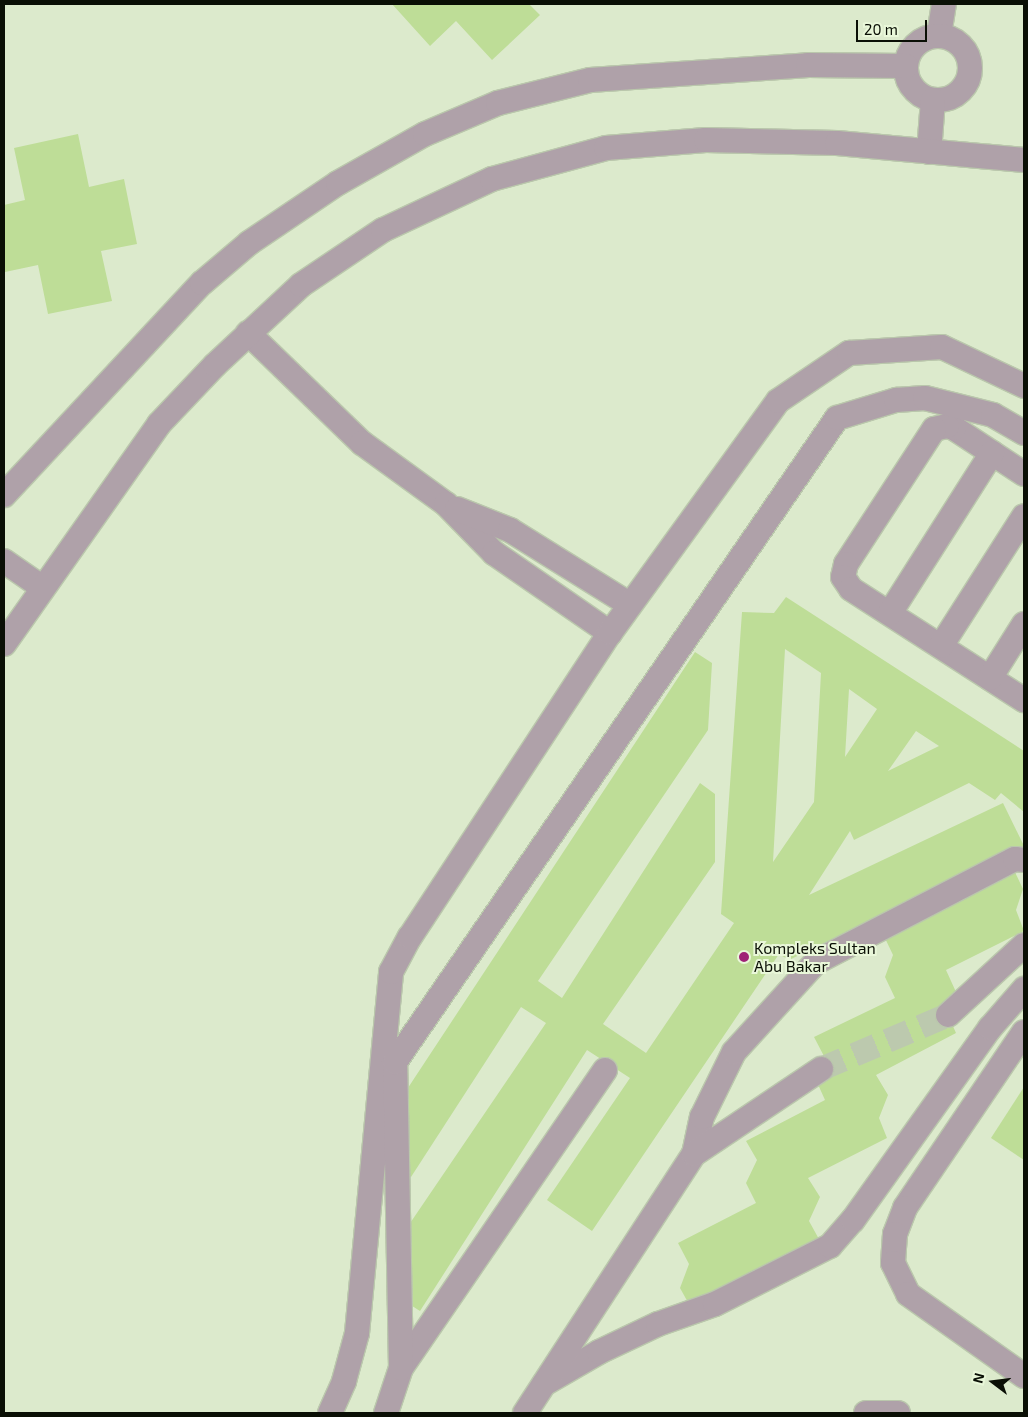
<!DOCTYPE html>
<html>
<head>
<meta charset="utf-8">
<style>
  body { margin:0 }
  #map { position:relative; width:1028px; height:1417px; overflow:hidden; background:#dceacc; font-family:"Exo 2",sans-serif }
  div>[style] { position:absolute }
  .building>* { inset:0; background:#bedd97 }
  .minor-tunnel>* { height:24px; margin-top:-12px; transform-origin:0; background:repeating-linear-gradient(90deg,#bcc9ae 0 24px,transparent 0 36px) }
  .roads { filter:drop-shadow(1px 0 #bac7ac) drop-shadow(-1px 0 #bac7ac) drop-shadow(0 1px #bac7ac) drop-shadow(0 -1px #bac7ac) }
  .minor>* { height:24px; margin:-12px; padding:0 12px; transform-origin:12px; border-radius:12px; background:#afa1a9 }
  .minor>.ring { margin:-12px; padding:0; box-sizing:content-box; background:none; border:24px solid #afa1a9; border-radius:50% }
  .dots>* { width:14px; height:14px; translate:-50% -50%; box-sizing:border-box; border:2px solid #e9f7d9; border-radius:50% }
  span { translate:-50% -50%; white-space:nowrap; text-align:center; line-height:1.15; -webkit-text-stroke:4px #e9f7d9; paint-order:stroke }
  .poi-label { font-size:16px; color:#0a0f05 }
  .left { translate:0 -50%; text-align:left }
  .frame { position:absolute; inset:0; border:5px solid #0a0f05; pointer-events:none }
  .north { position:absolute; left:968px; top:1357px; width:50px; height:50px; -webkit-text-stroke:4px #e9f7d9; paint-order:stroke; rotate:285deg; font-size:14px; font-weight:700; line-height:20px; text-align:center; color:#0a0f05 }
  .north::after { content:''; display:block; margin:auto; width:18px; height:22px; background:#0a0f05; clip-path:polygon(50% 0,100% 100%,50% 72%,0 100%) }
  .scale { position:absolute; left:856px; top:20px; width:71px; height:22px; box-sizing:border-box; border:2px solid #0a0f05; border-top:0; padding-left:6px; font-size:15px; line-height:18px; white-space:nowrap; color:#0a0f05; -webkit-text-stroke:4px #e9f7d9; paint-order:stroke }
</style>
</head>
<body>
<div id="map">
  <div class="building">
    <i style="clip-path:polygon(392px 4px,529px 4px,540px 15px,492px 60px,456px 21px,430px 46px)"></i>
    <i style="clip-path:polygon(78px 134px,89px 187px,124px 179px,137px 244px,101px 251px,112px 301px,48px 314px,38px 265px,5px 272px,4px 205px,25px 200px,14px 148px)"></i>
    <i style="clip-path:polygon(evenodd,786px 597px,1024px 751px,1024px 812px,1001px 793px,995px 800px,969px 783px,854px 840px,850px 831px,809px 895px,1003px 803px,1024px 846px,789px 960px,779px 954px,592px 1231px,547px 1200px,630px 1078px,587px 1050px,420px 1311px,409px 1304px,411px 1239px,402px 1235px,546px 1023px,521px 1007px,411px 1177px,401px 1171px,398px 1103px,695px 652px,712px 663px,708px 730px,538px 981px,562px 998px,700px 783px,715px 794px,715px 862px,603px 1024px,646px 1053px,734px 923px,721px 914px,742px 612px,774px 613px,786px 597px,785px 649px,821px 673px,814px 802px,773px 862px,785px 649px,786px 597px,849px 689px,877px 709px,845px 757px,849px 689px,786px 597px,916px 731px,939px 746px,888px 771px,916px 731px)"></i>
    <i style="clip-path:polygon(1013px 868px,1023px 889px,1016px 910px,1024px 931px,946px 970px,956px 992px,948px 1015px,956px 1033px,876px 1075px,888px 1095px,879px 1118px,887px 1138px,808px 1178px,820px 1197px,809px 1221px,820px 1241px,690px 1306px,680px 1288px,689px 1264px,678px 1243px,756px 1203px,746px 1183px,757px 1160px,746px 1141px,825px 1100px,816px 1080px,826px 1060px,814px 1037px,895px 998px,885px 977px,893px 955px,883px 934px)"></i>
    <i style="clip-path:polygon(1024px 1087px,1024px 1160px,991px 1138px)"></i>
  </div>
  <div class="minor-tunnel">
    <i style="left:821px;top:1069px;width:138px;rotate:-23deg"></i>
  </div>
  <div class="roads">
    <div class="minor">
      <i style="left:939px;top:35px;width:31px;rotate:-81deg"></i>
      <i class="ring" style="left:906px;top:36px;width:40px;height:40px"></i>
      <i style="left:929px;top:152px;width:52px;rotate:-85.6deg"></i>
      <i style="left:248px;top:333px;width:158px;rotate:44deg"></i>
      <i style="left:362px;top:443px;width:104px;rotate:36deg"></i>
      <i style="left:446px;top:504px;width:69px;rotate:45.6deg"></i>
      <i style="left:494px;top:553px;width:141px;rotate:34.6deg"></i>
      <i style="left:1024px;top:474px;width:84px;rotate:-146.7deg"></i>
      <i style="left:954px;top:428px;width:7px;rotate:-164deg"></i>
      <i style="left:947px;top:426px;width:13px;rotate:167deg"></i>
      <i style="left:934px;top:429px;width:161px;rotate:123.1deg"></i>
      <i style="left:846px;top:564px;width:13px;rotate:103deg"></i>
      <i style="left:843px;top:577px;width:14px;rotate:56deg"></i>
      <i style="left:851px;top:589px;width:206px;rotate:32.7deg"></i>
      <i style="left:4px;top:495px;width:290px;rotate:-47deg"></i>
      <i style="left:202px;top:283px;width:62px;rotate:-40.4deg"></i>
      <i style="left:249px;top:243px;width:107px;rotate:-34deg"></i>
      <i style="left:338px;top:183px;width:100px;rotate:-29.4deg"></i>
      <i style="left:425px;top:134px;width:79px;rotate:-23deg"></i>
      <i style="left:498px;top:103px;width:95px;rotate:-14deg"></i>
      <i style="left:590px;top:80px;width:219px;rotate:-3.9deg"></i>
      <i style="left:808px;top:65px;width:98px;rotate:0.6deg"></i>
      <i style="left:457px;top:509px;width:57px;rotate:21.6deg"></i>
      <i style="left:510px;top:530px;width:140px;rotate:31.9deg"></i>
      <i style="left:4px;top:561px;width:47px;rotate:34.7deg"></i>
      <i style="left:890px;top:613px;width:190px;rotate:-57.5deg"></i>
      <i style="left:4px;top:644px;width:269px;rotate:-54.8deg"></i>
      <i style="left:159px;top:424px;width:81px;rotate:-46.5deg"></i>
      <i style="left:215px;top:365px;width:117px;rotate:-42.9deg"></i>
      <i style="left:301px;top:285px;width:99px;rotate:-33.9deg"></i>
      <i style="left:383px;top:230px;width:120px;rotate:-25.1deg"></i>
      <i style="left:492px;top:179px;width:118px;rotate:-15.2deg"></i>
      <i style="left:606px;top:148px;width:100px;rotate:-4.6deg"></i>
      <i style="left:706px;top:140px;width:131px;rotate:1.3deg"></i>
      <i style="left:837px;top:143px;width:188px;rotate:5.2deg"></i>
      <i style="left:941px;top:646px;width:154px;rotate:-57.4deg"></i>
      <i style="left:990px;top:678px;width:64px;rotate:-57.8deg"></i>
      <i style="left:948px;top:1015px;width:103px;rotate:-42.6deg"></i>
      <i style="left:1024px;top:1032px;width:212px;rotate:124.1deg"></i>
      <i style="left:905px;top:1208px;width:28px;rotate:111deg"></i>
      <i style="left:895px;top:1234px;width:29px;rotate:94deg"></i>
      <i style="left:893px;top:1263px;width:34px;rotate:64deg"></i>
      <i style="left:908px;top:1294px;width:142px;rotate:35.3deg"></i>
      <i style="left:694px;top:1154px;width:38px;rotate:-78deg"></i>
      <i style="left:702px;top:1117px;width:72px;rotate:-63.8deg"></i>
      <i style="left:734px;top:1052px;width:122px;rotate:-47.7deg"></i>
      <i style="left:816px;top:962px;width:224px;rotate:-27.4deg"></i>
      <i style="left:1015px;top:859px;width:9px;rotate:6deg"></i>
      <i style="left:401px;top:1368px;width:361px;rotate:-55.6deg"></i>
      <i style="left:544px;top:1384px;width:64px;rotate:-30.2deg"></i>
      <i style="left:599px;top:1352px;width:65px;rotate:-25.4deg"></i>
      <i style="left:658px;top:1324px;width:60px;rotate:-19.3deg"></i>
      <i style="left:715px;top:1304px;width:129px;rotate:-26.8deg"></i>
      <i style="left:830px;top:1246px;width:35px;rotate:-49deg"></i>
      <i style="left:853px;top:1220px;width:236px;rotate:-54.5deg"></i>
      <i style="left:990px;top:1028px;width:52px;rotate:-48.9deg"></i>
      <i style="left:330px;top:1413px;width:35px;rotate:-66deg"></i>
      <i style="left:344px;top:1381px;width:50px;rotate:-74.8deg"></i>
      <i style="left:357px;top:1333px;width:363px;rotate:-84.6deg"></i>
      <i style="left:391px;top:972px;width:40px;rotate:-62deg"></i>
      <i style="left:410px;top:937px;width:364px;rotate:-56.7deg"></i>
      <i style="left:610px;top:633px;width:286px;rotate:-54.1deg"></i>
      <i style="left:778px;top:401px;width:86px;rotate:-34.1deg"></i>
      <i style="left:849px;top:353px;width:93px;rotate:-3.7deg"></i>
      <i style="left:942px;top:347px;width:91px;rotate:25.4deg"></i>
      <i style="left:386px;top:1413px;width:47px;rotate:-71.6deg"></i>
      <i style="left:401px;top:1368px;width:306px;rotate:-91.1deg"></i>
      <i style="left:395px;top:1062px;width:781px;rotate:-55.54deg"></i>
      <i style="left:837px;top:418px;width:62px;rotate:-17deg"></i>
      <i style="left:896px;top:400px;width:29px;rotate:-4deg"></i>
      <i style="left:925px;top:398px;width:70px;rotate:14deg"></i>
      <i style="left:993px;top:415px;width:36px;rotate:30deg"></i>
      <i style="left:525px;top:1413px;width:309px;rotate:-56.9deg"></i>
      <i style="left:694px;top:1154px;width:153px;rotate:-33.8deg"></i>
      <i style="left:866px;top:1413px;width:32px"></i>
    </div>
  </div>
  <div class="dots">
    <i style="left:744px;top:957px;background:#9f2276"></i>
  </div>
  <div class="poi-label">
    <span class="left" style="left:754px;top:957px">Kompleks Sultan<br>Abu Bakar</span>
  </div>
  <div class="frame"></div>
  <div class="north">N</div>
  <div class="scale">20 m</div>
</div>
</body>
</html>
